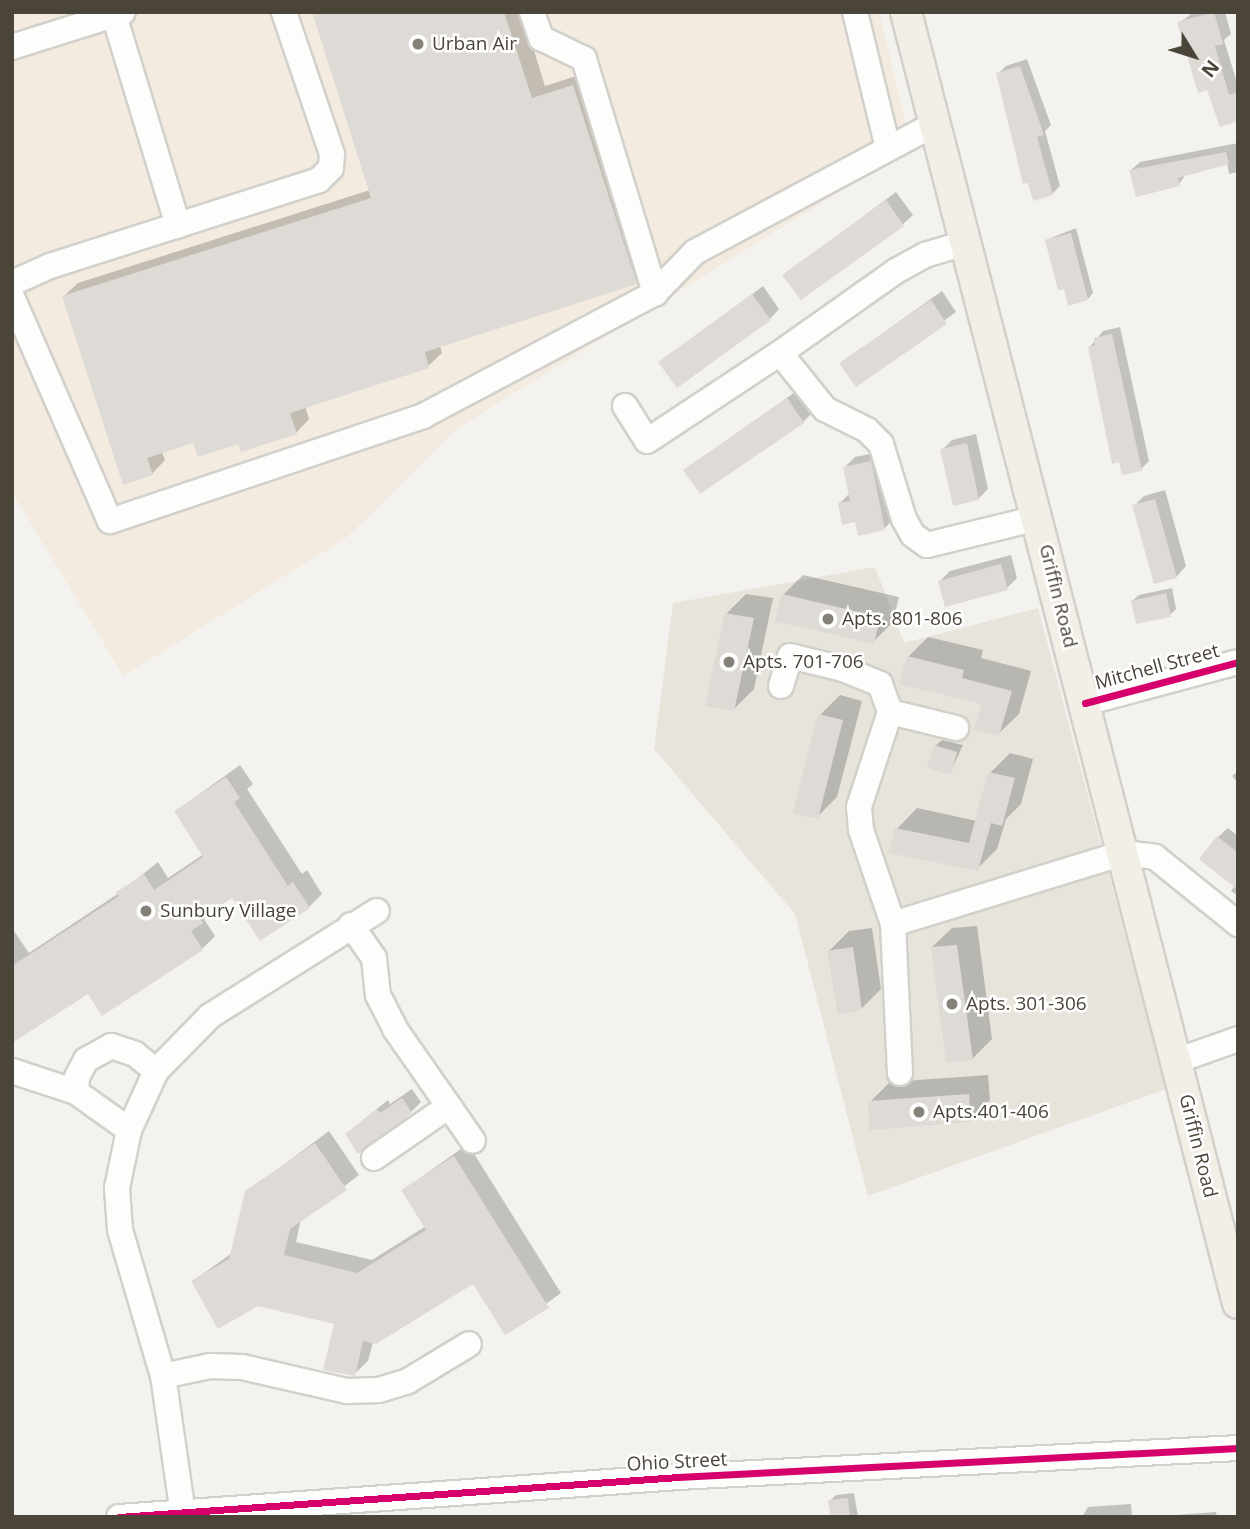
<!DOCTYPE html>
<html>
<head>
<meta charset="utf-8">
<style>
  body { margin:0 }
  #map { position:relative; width:1250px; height:1529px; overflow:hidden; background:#f4f2ee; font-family:"Open Sans",sans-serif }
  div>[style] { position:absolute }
  .residential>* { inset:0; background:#e7e4dc }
  .commercial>* { inset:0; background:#f3ebdf }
  .shadow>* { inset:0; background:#0003 }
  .building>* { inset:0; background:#dedbd6 }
  .roads { filter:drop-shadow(2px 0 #d2d0cb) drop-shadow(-2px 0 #d2d0cb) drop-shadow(0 2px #d2d0cb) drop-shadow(0 -2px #d2d0cb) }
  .minor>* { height:24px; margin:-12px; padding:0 12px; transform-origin:12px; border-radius:12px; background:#fdfdfc }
  .major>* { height:30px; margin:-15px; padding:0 15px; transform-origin:15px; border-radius:15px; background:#f2efe6 }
  .cycleway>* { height:7px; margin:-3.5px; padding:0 3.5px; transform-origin:3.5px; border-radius:3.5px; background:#d6006c }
  .dots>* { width:19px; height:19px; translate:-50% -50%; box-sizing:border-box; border:4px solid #fff; border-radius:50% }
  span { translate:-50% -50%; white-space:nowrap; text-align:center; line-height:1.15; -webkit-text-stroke:5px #fff; paint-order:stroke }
  .poi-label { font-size:19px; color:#4b4439 }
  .left { translate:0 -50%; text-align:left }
  .street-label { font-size:19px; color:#4b4439 }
  .frame { position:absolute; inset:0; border:14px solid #4b4439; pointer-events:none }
  .north { position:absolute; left:1159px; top:21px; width:70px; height:70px; -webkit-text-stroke:5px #fff; paint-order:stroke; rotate:128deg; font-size:19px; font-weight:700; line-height:28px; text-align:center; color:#4b4439 }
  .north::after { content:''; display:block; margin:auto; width:24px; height:32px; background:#4b4439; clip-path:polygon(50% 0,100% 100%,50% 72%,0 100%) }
</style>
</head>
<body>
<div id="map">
  <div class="residential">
    <i style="clip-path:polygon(875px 567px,904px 643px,1038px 608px,1166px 1089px,868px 1196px,795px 914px,654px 749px,673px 603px)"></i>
  </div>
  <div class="commercial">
    <i style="clip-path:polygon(12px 12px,879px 12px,912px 147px,458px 428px,346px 538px,123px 676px,12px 492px)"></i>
  </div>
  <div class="shadow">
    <i style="clip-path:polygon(315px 12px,522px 12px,545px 86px,586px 73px,649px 269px,636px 282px,440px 346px,442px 353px,428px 366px,305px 406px,309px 419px,296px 433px,239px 441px,194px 441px,162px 452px,165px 460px,152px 474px,64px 296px,78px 283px,370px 190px)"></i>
    <i style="clip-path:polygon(1225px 12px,1231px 34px,1224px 40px,1238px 86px,1238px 119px,1179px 23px,1194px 12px)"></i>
    <i style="clip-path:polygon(1027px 59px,1051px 125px,1045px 131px,1060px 186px,1052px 194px,1029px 181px,998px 74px,1006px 66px)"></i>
    <i style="clip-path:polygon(1238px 143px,1238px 172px,1229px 174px,1227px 163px,1187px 173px,1179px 184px,1131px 170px,1140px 162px)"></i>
    <i style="clip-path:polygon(896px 192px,913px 215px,903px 224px,785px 275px)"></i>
    <i style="clip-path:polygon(1076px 228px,1093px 293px,1088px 299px,1046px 240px)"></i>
    <i style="clip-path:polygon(763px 286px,779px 309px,770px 319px,661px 363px)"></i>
    <i style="clip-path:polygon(942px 291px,956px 312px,856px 384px,841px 363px)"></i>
    <i style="clip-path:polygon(1120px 327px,1149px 461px,1141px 469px,1090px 347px,1103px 331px)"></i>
    <i style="clip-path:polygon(798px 390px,813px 412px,803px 422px,685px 470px)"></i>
    <i style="clip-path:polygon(976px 434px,988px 489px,978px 499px,942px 450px,952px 440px)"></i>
    <i style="clip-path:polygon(880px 452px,894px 518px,885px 528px,839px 504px,850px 493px,845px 467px,855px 457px)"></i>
    <i style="clip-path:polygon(1165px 490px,1186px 566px,1177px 576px,1155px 582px,1134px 506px,1144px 496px)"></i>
    <i style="clip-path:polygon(1011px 555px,1017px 578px,1007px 588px,940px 581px,950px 571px)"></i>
    <i style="clip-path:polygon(803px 575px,899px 597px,893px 622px,873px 642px,783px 595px)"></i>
    <i style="clip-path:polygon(1172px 588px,1176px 609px,1170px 615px,1132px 601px,1139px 595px)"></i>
    <i style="clip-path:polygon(746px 594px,773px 598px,754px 689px,734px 709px,726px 614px)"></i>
    <i style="clip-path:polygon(928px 637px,983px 650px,981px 658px,1031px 671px,1019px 714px,998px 734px,984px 703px,908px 657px)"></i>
    <i style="clip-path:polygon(840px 695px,862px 701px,837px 797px,817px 817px,820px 715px)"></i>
    <i style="clip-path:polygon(942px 740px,963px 745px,950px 773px,935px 746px)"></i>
    <i style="clip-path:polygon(1010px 753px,1033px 759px,1021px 804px,1006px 819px,997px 849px,977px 869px,897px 829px,917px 808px,977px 821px,990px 773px)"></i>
    <i style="clip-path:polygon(240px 765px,253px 784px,247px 789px,302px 874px,307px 870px,322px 894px,309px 907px,232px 895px,204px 919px,215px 936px,202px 949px,88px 992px,12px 1041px,12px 928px,29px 953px,119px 893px,158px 862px,168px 878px,204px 854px,176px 811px)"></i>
    <i style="clip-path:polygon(1238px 771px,1238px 783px,1232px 776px)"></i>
    <i style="clip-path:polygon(1228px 828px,1238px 836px,1238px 896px,1231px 891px,1235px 885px,1218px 837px)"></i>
    <i style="clip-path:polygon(977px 926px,992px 1039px,972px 1059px,932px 947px,952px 928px)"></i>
    <i style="clip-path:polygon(872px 928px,881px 989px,861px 1009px,829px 951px,849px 931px)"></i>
    <i style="clip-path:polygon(988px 1075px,990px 1100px,970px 1120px,870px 1102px,890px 1082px)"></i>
    <i style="clip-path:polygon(412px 1089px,421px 1102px,411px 1112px,357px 1125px,388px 1100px,390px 1104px)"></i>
    <i style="clip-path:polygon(329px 1131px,359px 1175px,301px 1219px,296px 1242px,372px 1260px,426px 1226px,403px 1190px,468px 1144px,561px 1293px,506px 1333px,474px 1281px,373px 1342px,368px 1361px,354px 1374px,336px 1323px,193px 1281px,232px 1253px,247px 1192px)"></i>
    <i style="clip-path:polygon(854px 1493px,858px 1517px,831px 1517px,830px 1501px,836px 1495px)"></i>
    <i style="clip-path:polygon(1131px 1504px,1132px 1517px,1082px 1517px,1088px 1507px)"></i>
    <i style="clip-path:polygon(1216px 1512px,1217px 1517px,1161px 1517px,1162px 1516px)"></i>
  </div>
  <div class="building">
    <i style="clip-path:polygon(312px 12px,504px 12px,532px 98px,573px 85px,637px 284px,425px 352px,429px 368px,290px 413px,297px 434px,241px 452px,238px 444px,198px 457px,193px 443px,147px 458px,153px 475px,123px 485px,62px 296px,371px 198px)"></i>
    <i style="clip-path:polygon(1214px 12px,1223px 44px,1215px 46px,1229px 95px,1238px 92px,1238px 121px,1220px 127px,1207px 90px,1198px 93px,1177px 22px)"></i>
    <i style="clip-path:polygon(1020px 66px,1044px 135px,1037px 137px,1053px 195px,1033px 201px,1028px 183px,1023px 184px,996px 73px)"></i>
    <i style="clip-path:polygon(1226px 152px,1229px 164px,1178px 178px,1180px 186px,1136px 197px,1129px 170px)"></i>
    <i style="clip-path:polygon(886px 200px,904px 226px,801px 300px,782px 275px)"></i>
    <i style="clip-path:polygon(1071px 233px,1088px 300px,1068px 306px,1064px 289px,1058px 290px,1045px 240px)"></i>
    <i style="clip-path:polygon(752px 294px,771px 320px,677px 388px,658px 362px)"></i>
    <i style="clip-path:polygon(931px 300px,947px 324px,856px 387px,839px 363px)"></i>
    <i style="clip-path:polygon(1112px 334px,1142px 471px,1122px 475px,1119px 462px,1112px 464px,1088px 347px,1095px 345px,1094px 338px)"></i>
    <i style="clip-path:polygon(787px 398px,804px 423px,700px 494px,683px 470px)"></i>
    <i style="clip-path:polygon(967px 443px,979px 500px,953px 506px,940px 449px)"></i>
    <i style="clip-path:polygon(871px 461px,885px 530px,858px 536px,855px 522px,842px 525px,838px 503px,850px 501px,843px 467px)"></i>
    <i style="clip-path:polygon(1155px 499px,1177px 578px,1154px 584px,1132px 505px)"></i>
    <i style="clip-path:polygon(1001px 564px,1008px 590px,945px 607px,938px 581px)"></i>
    <i style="clip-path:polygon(1166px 593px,1171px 617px,1136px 624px,1131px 601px)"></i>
    <i style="clip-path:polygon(782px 594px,880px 617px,874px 644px,775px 621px)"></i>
    <i style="clip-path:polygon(725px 613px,754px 618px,734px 711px,705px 706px)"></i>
    <i style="clip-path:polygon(907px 656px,964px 670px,962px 678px,1012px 691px,999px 736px,974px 730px,981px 704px,899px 684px)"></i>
    <i style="clip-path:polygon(818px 714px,843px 720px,818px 819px,793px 813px)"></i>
    <i style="clip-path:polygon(934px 745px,957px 752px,951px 775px,927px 768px)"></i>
    <i style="clip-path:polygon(988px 772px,1015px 778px,1002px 826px,991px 823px,978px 871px,888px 853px,895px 828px,969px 843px)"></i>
    <i style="clip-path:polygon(226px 777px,240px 798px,234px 802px,288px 886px,293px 882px,310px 908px,260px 941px,232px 898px,200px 919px,203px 923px,191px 931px,203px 950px,102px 1016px,88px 994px,12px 1043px,12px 966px,119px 896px,116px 892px,144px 874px,154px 890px,203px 857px,174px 811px)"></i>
    <i style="clip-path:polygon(1217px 836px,1238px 853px,1238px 890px,1199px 859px)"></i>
    <i style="clip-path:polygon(957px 945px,973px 1060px,946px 1063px,931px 947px)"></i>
    <i style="clip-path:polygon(853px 947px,862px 1010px,838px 1015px,827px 951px)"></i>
    <i style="clip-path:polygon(969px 1094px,971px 1122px,869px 1130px,868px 1101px)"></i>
    <i style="clip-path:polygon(402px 1098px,412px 1113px,358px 1154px,345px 1134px,377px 1109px,380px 1113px)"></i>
    <i style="clip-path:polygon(315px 1143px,347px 1190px,290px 1229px,284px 1255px,357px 1273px,426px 1230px,401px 1190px,454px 1156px,549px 1308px,505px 1335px,473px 1284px,376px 1344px,363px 1341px,355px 1376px,323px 1370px,334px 1324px,258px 1306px,218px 1329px,191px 1281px,229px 1259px,245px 1191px)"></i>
    <i style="clip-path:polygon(848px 1498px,850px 1517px,831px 1517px,828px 1500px)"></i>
  </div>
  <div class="roads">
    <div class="minor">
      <i style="left:532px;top:12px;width:28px;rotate:71deg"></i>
      <i style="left:541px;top:38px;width:48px;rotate:26deg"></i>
      <i style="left:584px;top:59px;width:245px;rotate:73.1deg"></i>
      <i style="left:855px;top:12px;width:140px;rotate:76.4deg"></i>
      <i style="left:114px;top:15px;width:220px;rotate:73.1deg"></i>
      <i style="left:12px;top:47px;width:116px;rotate:-17.5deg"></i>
      <i style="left:965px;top:243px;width:42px;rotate:163.3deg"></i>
      <i style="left:925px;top:255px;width:33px;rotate:151deg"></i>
      <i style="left:896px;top:271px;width:142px;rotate:144.7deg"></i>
      <i style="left:780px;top:353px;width:72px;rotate:51.2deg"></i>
      <i style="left:825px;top:409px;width:47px;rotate:26.6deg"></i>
      <i style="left:867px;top:430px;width:20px;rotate:45deg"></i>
      <i style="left:881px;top:444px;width:78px;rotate:73deg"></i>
      <i style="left:904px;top:519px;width:18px;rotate:61deg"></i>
      <i style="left:913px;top:535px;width:17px;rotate:36deg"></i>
      <i style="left:927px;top:545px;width:114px;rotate:-13.7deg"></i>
      <i style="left:12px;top:283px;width:42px;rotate:-24.1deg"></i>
      <i style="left:50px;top:266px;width:282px;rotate:-17.7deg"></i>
      <i style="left:319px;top:180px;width:17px;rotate:-45deg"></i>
      <i style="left:331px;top:168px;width:14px;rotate:-86deg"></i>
      <i style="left:332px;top:154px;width:150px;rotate:-108.7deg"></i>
      <i style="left:12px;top:297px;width:244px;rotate:66.4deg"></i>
      <i style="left:110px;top:521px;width:330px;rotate:-18.5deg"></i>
      <i style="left:423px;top:416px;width:263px;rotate:-27.9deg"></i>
      <i style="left:655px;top:293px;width:57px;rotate:-45.7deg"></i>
      <i style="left:695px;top:252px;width:272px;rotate:-28.1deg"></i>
      <i style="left:625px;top:406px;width:41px;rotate:57.8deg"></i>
      <i style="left:647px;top:441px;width:159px;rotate:-33.5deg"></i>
      <i style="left:781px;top:686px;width:31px;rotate:-73deg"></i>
      <i style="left:790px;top:656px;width:55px;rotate:13.8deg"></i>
      <i style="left:843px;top:669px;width:40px;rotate:22deg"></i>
      <i style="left:880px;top:684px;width:30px;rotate:70deg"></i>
      <i style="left:890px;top:712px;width:100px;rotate:108.1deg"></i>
      <i style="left:859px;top:807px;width:23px;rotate:85deg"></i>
      <i style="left:861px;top:830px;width:99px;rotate:71.2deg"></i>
      <i style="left:893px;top:924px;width:149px;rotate:87.3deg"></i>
      <i style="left:1085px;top:703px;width:158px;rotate:-15deg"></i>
      <i style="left:890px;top:712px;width:68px;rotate:13.6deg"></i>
      <i style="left:893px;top:924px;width:242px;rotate:-17.1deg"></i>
      <i style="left:1124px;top:853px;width:31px;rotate:7deg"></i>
      <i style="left:1155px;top:857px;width:107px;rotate:38.9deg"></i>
      <i style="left:351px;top:925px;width:40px;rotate:55.1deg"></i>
      <i style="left:374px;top:958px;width:37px;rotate:84deg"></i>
      <i style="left:378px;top:995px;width:38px;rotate:63deg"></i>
      <i style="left:395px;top:1029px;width:136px;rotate:55.1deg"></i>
      <i style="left:1176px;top:1061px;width:66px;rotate:-19.5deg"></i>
      <i style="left:12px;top:1071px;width:67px;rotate:18.2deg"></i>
      <i style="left:76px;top:1092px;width:65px;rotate:35.6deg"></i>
      <i style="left:76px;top:1092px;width:15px;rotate:-86deg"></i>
      <i style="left:77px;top:1077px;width:19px;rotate:-62deg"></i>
      <i style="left:86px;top:1060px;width:29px;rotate:-29deg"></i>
      <i style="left:111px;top:1046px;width:25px;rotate:18deg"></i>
      <i style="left:135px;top:1054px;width:27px;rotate:39deg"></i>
      <i style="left:374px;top:1158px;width:91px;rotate:-34.7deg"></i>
      <i style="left:163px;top:1376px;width:48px;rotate:-12deg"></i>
      <i style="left:210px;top:1366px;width:32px;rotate:2deg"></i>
      <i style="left:242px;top:1367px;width:108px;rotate:12.9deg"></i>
      <i style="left:347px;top:1391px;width:32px;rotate:-2deg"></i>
      <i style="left:379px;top:1390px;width:30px;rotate:-17deg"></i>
      <i style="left:408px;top:1381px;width:71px;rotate:-31.2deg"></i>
      <i style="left:183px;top:1514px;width:139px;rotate:-98.2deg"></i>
      <i style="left:163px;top:1376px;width:152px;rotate:-106.4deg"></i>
      <i style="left:120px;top:1230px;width:42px;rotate:-94.1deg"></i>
      <i style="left:117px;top:1188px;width:59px;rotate:-78.3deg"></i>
      <i style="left:129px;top:1130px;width:65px;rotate:-65.4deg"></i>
      <i style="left:156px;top:1071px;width:77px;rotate:-45.5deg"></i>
      <i style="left:210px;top:1016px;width:197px;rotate:-32.2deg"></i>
      <i style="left:119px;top:1517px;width:560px;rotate:-4.09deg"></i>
      <i style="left:678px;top:1477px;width:561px;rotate:-2.96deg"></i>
    </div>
    <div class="major">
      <i style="left:906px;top:12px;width:1333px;rotate:75.58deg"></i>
    </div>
  </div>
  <div class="cycleway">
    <i style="left:1085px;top:703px;width:158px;rotate:-15deg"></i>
    <i style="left:119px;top:1517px;width:560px;rotate:-4.09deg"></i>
    <i style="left:678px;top:1477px;width:561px;rotate:-2.96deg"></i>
  </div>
  <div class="dots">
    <i style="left:418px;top:44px;background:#868178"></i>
    <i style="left:828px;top:619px;background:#868178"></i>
    <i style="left:729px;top:662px;background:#868178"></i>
    <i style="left:146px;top:911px;background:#868178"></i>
    <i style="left:952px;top:1004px;background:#868178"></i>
    <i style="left:919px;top:1112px;background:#868178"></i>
  </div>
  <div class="poi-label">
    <span class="left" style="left:432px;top:44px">Urban Air</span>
    <span class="left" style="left:842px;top:619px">Apts. 801-806</span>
    <span class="left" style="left:743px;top:662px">Apts. 701-706</span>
    <span class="left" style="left:160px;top:911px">Sunbury Village</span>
    <span class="left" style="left:966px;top:1004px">Apts. 301-306</span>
    <span class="left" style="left:933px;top:1112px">Apts.401-406</span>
  </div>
  <div class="street-label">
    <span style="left:1058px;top:596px;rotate:76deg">Griffin Road</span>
    <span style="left:1157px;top:667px;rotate:-15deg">Mitchell Street</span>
    <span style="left:1198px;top:1146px;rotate:76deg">Griffin Road</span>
    <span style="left:677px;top:1462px;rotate:-3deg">Ohio Street</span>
  </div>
  <div class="frame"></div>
  <div class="north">N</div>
</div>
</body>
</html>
